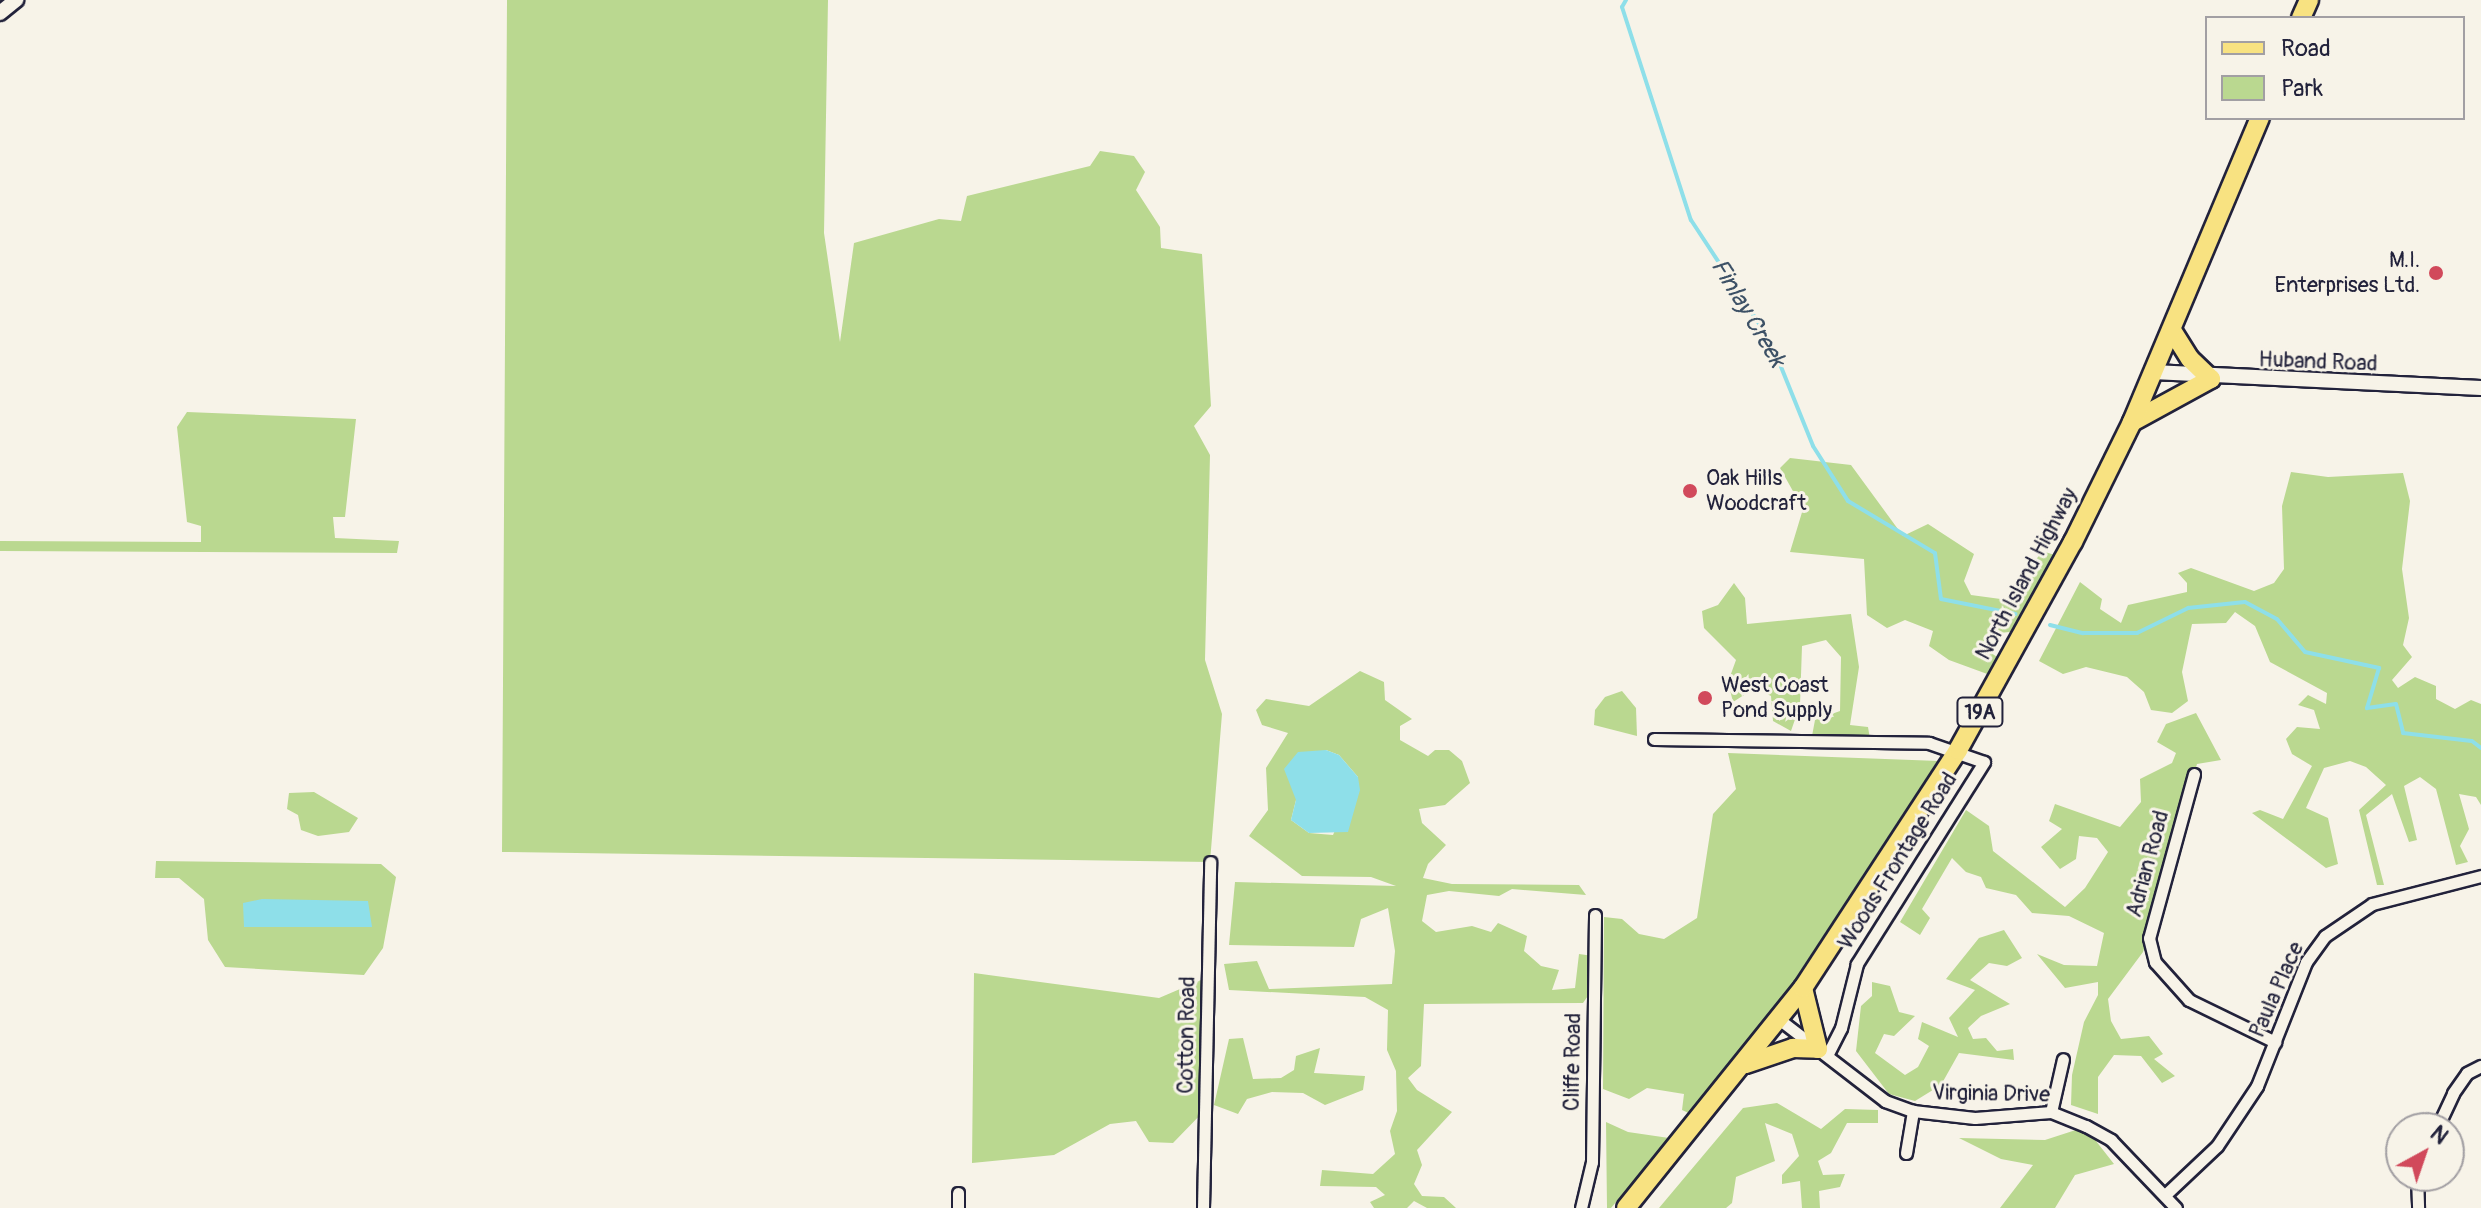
<!DOCTYPE html>
<html>
<head>
<meta charset="utf-8">
<style>
  body { margin:0 }
  #map { position:relative; width:2481px; height:1208px; overflow:hidden; background:#f7f3e8; font-family:Pangolin,sans-serif }
  div>[style] { position:absolute }
  .green>* { inset:0; background:#bad890 }
  .water>* { inset:0; background:#8edfe9 }
  .stream>* { height:4px; margin:-2px; padding:0 2px; transform-origin:2px; border-radius:2px; background:#8edfe9 }
  .roads { filter:drop-shadow(2px 0 #22223b) drop-shadow(-2px 0 #22223b) drop-shadow(0 2px #22223b) drop-shadow(0 -2px #22223b) }
  .minor>* { height:11px; margin:-5.5px; padding:0 5.5px; transform-origin:5.5px; border-radius:5.5px; background:#f7f3e8 }
  .tertiary>* { height:14px; margin:-7px; padding:0 7px; transform-origin:7px; border-radius:7px; background:#f7f3e8 }
  .primary>* { height:18px; margin:-9px; padding:0 9px; transform-origin:9px; border-radius:9px; background:#f8e281 }
  .dots>* { width:22px; height:22px; translate:-50% -50%; box-sizing:border-box; border:4px solid #f7f3e8; border-radius:50% }
  span { translate:-50% -50%; white-space:nowrap; text-align:center; line-height:1.15; -webkit-text-stroke:6px #f7f3e8; paint-order:stroke }
  .shield-label span { padding:2px 6px; background:#f7f3e8; border:2px solid; border-radius:6px; -webkit-text-stroke-width:0 }
  .shield-label { font-size:20px; color:#22223b; font-weight:700 }
  .poi-label { font-size:22px; color:#22223b }
  .right { translate:-100% -50%; text-align:right }
  .left { translate:0 -50%; text-align:left }
  .street-label { font-size:22px; color:#22223b }
  .water-label { font-size:24px; color:#3d5166; font-style:italic }
  .legend { position:absolute; left:2205px; top:16px; width:260px; height:104px; box-sizing:border-box; background:#f7f3e8; border:2px solid #a29fa3; margin:0; padding:10px 14px; list-style:none; font-size:24px; color:#22223b }
  .legend li { display:flex; align-items:center; gap:16px; height:40px }
  .legend b { width:40px; border:2px solid #a29fa3 }
  .north { position:absolute; left:2385px; top:1112px; width:80px; height:80px; box-sizing:border-box; background:#f7f3e8; border:2px solid #a29fa3; border-radius:50%; rotate:40deg; font-size:22px; font-weight:700; line-height:32px; text-align:center; color:#22223b }
  .north::after { content:''; display:block; margin:auto; width:28px; height:36px; background:#d1495b; clip-path:polygon(50% 0,100% 100%,50% 72%,0 100%) }
</style>
</head>
<body>
<div id="map">
  <div class="green">
    <i style="clip-path:polygon(507px 0,828px 0,824px 233px,840px 342px,854px 243px,939px 219px,961px 221px,967px 196px,1090px 166px,1100px 151px,1134px 156px,1145px 172px,1136px 190px,1160px 227px,1161px 248px,1202px 254px,1211px 406px,1194px 426px,1210px 455px,1205px 660px,1222px 714px,1210px 862px,502px 852px)"></i>
    <i style="clip-path:polygon(187px 412px,356px 419px,345px 517px,333px 517px,335px 538px,399px 541px,397px 553px,0 551px,0 541px,201px 542px,201px 526px,187px 522px,177px 427px)"></i>
    <i style="clip-path:polygon(1790px 458px,1851px 465px,1903px 536px,1928px 524px,1974px 554px,1964px 581px,1971px 595px,2008px 600px,2042px 551px,2058px 556px,2018px 631px,1991px 634px,1987px 650px,1997px 657px,1990px 675px,1949px 660px,1929px 646px,1933px 631px,1905px 620px,1887px 628px,1867px 615px,1864px 559px,1790px 552px,1803px 509px,1780px 468px)"></i>
    <i style="clip-path:polygon(2291px 472px,2328px 477px,2403px 473px,2410px 501px,2402px 569px,2409px 618px,2403px 645px,2412px 657px,2392px 680px,2398px 688px,2415px 677px,2436px 686px,2436px 699px,2455px 709px,2471px 700px,2481px 704px,2481px 805px,2476px 797px,2459px 794px,2469px 829px,2460px 846px,2468px 862px,2456px 865px,2436px 789px,2420px 777px,2404px 786px,2417px 840px,2409px 842px,2392px 794px,2366px 815px,2384px 885px,2377px 885px,2359px 810px,2386px 785px,2366px 767px,2350px 761px,2324px 768px,2306px 808px,2328px 818px,2338px 864px,2326px 868px,2252px 813px,2260px 810px,2283px 819px,2312px 766px,2292px 754px,2286px 739px,2297px 727px,2320px 729px,2314px 710px,2298px 705px,2308px 695px,2326px 704px,2327px 693px,2270px 662px,2255px 626px,2235px 612px,2226px 623px,2192px 624px,2182px 672px,2188px 701px,2172px 713px,2151px 710px,2144px 692px,2127px 677px,2086px 667px,2063px 674px,2039px 661px,2080px 582px,2102px 599px,2100px 609px,2121px 623px,2128px 605px,2187px 592px,2187px 583px,2178px 573px,2191px 568px,2254px 591px,2274px 583px,2284px 569px,2282px 506px)"></i>
    <i style="clip-path:polygon(1734px 583px,1745px 598px,1747px 624px,1851px 614px,1859px 667px,1850px 725px,1868px 727px,1870px 739px,1812px 736px,1815px 720px,1840px 711px,1841px 657px,1826px 640px,1802px 646px,1800px 705px,1791px 731px,1773px 721px,1771px 696px,1755px 688px,1733px 702px,1728px 682px,1736px 660px,1704px 628px,1702px 611px,1718px 605px)"></i>
    <i style="clip-path:polygon(evenodd,1360px 671px,1384px 682px,1385px 700px,1412px 719px,1400px 726px,1400px 740px,1428px 756px,1435px 750px,1449px 750px,1462px 761px,1470px 783px,1445px 805px,1419px 809px,1422px 823px,1446px 845px,1428px 864px,1423px 878px,1452px 884px,1579px 885px,1586px 895px,1512px 889px,1499px 896px,1449px 891px,1427px 895px,1422px 921px,1436px 932px,1472px 926px,1491px 932px,1498px 923px,1527px 936px,1524px 951px,1541px 966px,1559px 970px,1552px 990px,1575px 988px,1579px 954px,1593px 956px,1592px 990px,1583px 1003px,1424px 1004px,1421px 1066px,1408px 1078px,1417px 1090px,1452px 1112px,1417px 1150px,1422px 1165px,1414px 1184px,1422px 1196px,1444px 1197px,1456px 1208px,1427px 1208px,1414px 1201px,1407px 1208px,1374px 1208px,1370px 1202px,1385px 1195px,1376px 1187px,1320px 1186px,1322px 1170px,1373px 1174px,1395px 1154px,1390px 1131px,1397px 1111px,1396px 1071px,1387px 1050px,1388px 1010px,1365px 997px,1229px 990px,1224px 964px,1257px 961px,1269px 989px,1392px 984px,1395px 951px,1388px 908px,1361px 919px,1354px 947px,1229px 945px,1235px 882px,1396px 886px,1371px 877px,1302px 876px,1249px 836px,1268px 810px,1266px 768px,1288px 733px,1262px 725px,1256px 710px,1266px 699px,1309px 706px,1360px 671px,1326px 750px,1339px 755px,1358px 777px,1333px 835px,1309px 833px,1291px 820px,1296px 800px,1326px 750px)"></i>
    <i style="clip-path:polygon(1622px 691px,1636px 708px,1637px 736px,1594px 725px,1595px 710px,1605px 697px)"></i>
    <i style="clip-path:polygon(2196px 713px,2221px 760px,2197px 764px,2143px 952px,2108px 999px,2111px 1021px,2121px 1039px,2149px 1036px,2163px 1054px,2154px 1059px,2175px 1076px,2162px 1083px,2141px 1056px,2114px 1055px,2098px 1077px,2098px 1114px,2071px 1105px,2072px 1075px,2084px 1022px,2098px 995px,2098px 982px,2065px 988px,2037px 954px,2064px 965px,2097px 966px,2104px 933px,2069px 916px,2032px 913px,2016px 895px,1986px 888px,1981px 877px,1966px 872px,1952px 858px,1922px 909px,1930px 918px,1920px 935px,1900px 922px,1966px 810px,1989px 826px,1993px 851px,2065px 907px,2085px 888px,2108px 852px,2097px 838px,2079px 836px,2076px 859px,2060px 869px,2041px 847px,2062px 829px,2049px 821px,2055px 804px,2120px 827px,2141px 802px,2140px 779px,2172px 763px,2176px 753px,2157px 742px,2166px 724px)"></i>
    <i style="clip-path:polygon(1728px 753px,1939px 761px,1857px 893px,1765px 1025px,1693px 1115px,1682px 1110px,1684px 1094px,1647px 1088px,1629px 1099px,1603px 1089px,1604px 917px,1622px 919px,1639px 934px,1664px 939px,1697px 918px,1713px 814px,1736px 789px)"></i>
    <i style="clip-path:polygon(314px 792px,358px 818px,349px 832px,318px 836px,301px 830px,298px 815px,287px 809px,289px 793px)"></i>
    <i style="clip-path:polygon(156px 861px,381px 864px,396px 877px,383px 948px,364px 975px,225px 967px,208px 940px,204px 899px,179px 878px,155px 878px)"></i>
    <i style="clip-path:polygon(2004px 930px,2022px 958px,2007px 966px,1989px 963px,1970px 980px,2010px 1004px,1981px 1016px,1968px 1028px,1973px 1039px,1986px 1038px,1997px 1051px,2013px 1049px,2014px 1060px,1959px 1053px,1941px 1085px,1915px 1101px,1889px 1094px,1856px 1051px,1861px 1006px,1872px 996px,1872px 982px,1890px 986px,1899px 1012px,1915px 1016px,1894px 1036px,1884px 1034px,1875px 1053px,1905px 1075px,1918px 1067px,1929px 1046px,1918px 1039px,1922px 1022px,1958px 1037px,1949px 1018px,1975px 990px,1946px 979px,1979px 938px)"></i>
    <i style="clip-path:polygon(974px 973px,1159px 998px,1208px 977px,1206px 1109px,1173px 1143px,1149px 1142px,1136px 1121px,1110px 1124px,1054px 1155px,972px 1163px)"></i>
    <i style="clip-path:polygon(1243px 1038px,1253px 1079px,1281px 1078px,1294px 1070px,1296px 1056px,1320px 1048px,1314px 1073px,1365px 1076px,1363px 1090px,1325px 1105px,1303px 1093px,1272px 1092px,1247px 1099px,1238px 1114px,1214px 1105px,1229px 1039px)"></i>
    <i style="clip-path:polygon(1777px 1103px,1821px 1129px,1845px 1109px,1878px 1110px,1878px 1123px,1847px 1123px,1831px 1153px,1818px 1161px,1823px 1175px,1845px 1174px,1840px 1187px,1819px 1191px,1820px 1208px,1802px 1208px,1800px 1181px,1782px 1184px,1782px 1175px,1799px 1156px,1792px 1134px,1765px 1123px,1775px 1161px,1736px 1177px,1732px 1203px,1726px 1208px,1659px 1208px,1743px 1108px)"></i>
    <i style="clip-path:polygon(1606px 1122px,1628px 1132px,1669px 1138px,1611px 1208px,1607px 1208px)"></i>
    <i style="clip-path:polygon(2085px 1127px,2114px 1164px,2075px 1175px,2055px 1208px,2000px 1208px,2033px 1165px,2001px 1159px,1959px 1138px,2045px 1140px)"></i>
  </div>
  <div class="water">
    <i style="clip-path:polygon(1326px 750px,1339px 755px,1358px 777px,1360px 790px,1348px 832px,1309px 833px,1291px 820px,1296px 800px,1284px 769px,1298px 752px)"></i>
    <i style="clip-path:polygon(262px 899px,368px 901px,372px 927px,244px 927px,243px 903px)"></i>
  </div>
  <div class="stream">
    <i style="left:1626px;top:0;width:8px;rotate:120deg"></i>
    <i style="left:1622px;top:7px;width:224px;rotate:72.1deg"></i>
    <i style="left:1691px;top:220px;width:146px;rotate:56.7deg"></i>
    <i style="left:1771px;top:342px;width:112px;rotate:68deg"></i>
    <i style="left:1813px;top:446px;width:65px;rotate:57.5deg"></i>
    <i style="left:1848px;top:501px;width:101px;rotate:30.9deg"></i>
    <i style="left:1935px;top:553px;width:46px;rotate:82.6deg"></i>
    <i style="left:1941px;top:599px;width:76px;rotate:11.3deg"></i>
    <i style="left:2050px;top:625px;width:34px;rotate:14deg"></i>
    <i style="left:2083px;top:633px;width:54px"></i>
    <i style="left:2137px;top:633px;width:57px;rotate:-26.1deg"></i>
    <i style="left:2188px;top:608px;width:57px;rotate:-6deg"></i>
    <i style="left:2245px;top:602px;width:36px;rotate:28deg"></i>
    <i style="left:2277px;top:619px;width:43px;rotate:49.7deg"></i>
    <i style="left:2305px;top:652px;width:76px;rotate:12.2deg"></i>
    <i style="left:2379px;top:668px;width:42px;rotate:106.7deg"></i>
    <i style="left:2367px;top:708px;width:29px;rotate:-8deg"></i>
    <i style="left:2396px;top:704px;width:30px;rotate:76deg"></i>
    <i style="left:2403px;top:733px;width:69px;rotate:6.6deg"></i>
    <i style="left:2472px;top:741px;width:11px;rotate:38deg"></i>
  </div>
  <div class="roads">
    <div class="minor">
      <i style="left:1654px;top:739px;width:275px;rotate:0.8deg"></i>
      <i style="left:1929px;top:743px;width:58px;rotate:19.1deg"></i>
      <i style="left:1984px;top:762px;width:239px;rotate:122.2deg"></i>
      <i style="left:1857px;top:964px;width:66px;rotate:104deg"></i>
      <i style="left:1841px;top:1028px;width:30px;rotate:117deg"></i>
      <i style="left:2194px;top:774px;width:170px;rotate:105.3deg"></i>
      <i style="left:2149px;top:938px;width:25px;rotate:76deg"></i>
      <i style="left:2155px;top:962px;width:51px;rotate:48.2deg"></i>
      <i style="left:2189px;top:1000px;width:96px;rotate:26deg"></i>
      <i style="left:1780px;top:1020px;width:133px;rotate:37.6deg"></i>
      <i style="left:1885px;top:1101px;width:30px;rotate:20deg"></i>
      <i style="left:1913px;top:1111px;width:62px;rotate:6.4deg"></i>
      <i style="left:1975px;top:1118px;width:76px;rotate:-4.5deg"></i>
      <i style="left:2051px;top:1112px;width:38px;rotate:22deg"></i>
      <i style="left:2086px;top:1126px;width:29px;rotate:29deg"></i>
      <i style="left:2111px;top:1140px;width:94px;rotate:46.3deg"></i>
      <i style="left:2051px;top:1112px;width:54px;rotate:-77.2deg"></i>
      <i style="left:2437px;top:1128px;width:38px;rotate:-65deg"></i>
      <i style="left:2453px;top:1093px;width:24px;rotate:-55deg"></i>
      <i style="left:2467px;top:1073px;width:16px;rotate:-27deg"></i>
      <i style="left:1906px;top:1153px;width:43px;rotate:-80.5deg"></i>
      <i style="left:2417px;top:1176px;width:32px;rotate:88deg"></i>
      <i style="left:2165px;top:1195px;width:71px;rotate:-43.3deg"></i>
      <i style="left:2217px;top:1146px;width:72px;rotate:-56.3deg"></i>
      <i style="left:2257px;top:1086px;width:133px;rotate:-68.4deg"></i>
      <i style="left:2306px;top:962px;width:32px;rotate:-54deg"></i>
      <i style="left:2325px;top:936px;width:57px;rotate:-34.2deg"></i>
      <i style="left:2372px;top:904px;width:113px;rotate:-14.4deg"></i>
      <i style="left:958px;top:1208px;width:15px;rotate:-90deg"></i>
      <i style="left:1203px;top:1208px;width:346px;rotate:-88.8deg"></i>
      <i style="left:1581px;top:1208px;width:47px;rotate:-76.6deg"></i>
      <i style="left:1592px;top:1162px;width:247px;rotate:-89.3deg"></i>
    </div>
    <div class="tertiary">
      <i style="left:0;top:13px;width:21px;rotate:-39deg"></i>
      <i style="left:2153px;top:372px;width:328px;rotate:2.8deg"></i>
    </div>
    <div class="primary">
      <i style="left:2301px;top:18px;width:20px;rotate:-66deg"></i>
      <i style="left:2132px;top:422px;width:90px;rotate:-28.6deg"></i>
      <i style="left:2211px;top:379px;width:29px;rotate:-136deg"></i>
      <i style="left:2190px;top:359px;width:34px;rotate:-122deg"></i>
      <i style="left:1746px;top:1064px;width:50px;rotate:-18.8deg"></i>
      <i style="left:1793px;top:1048px;width:25px;rotate:2deg"></i>
      <i style="left:1818px;top:1049px;width:63px;rotate:-103.8deg"></i>
      <i style="left:1626px;top:1208px;width:282px;rotate:-51.2deg"></i>
      <i style="left:1803px;top:988px;width:284px;rotate:-56.9deg"></i>
      <i style="left:1958px;top:750px;width:238px;rotate:-61.1deg"></i>
      <i style="left:2073px;top:542px;width:134px;rotate:-63.8deg"></i>
      <i style="left:2132px;top:422px;width:330px;rotate:-67.2deg"></i>
    </div>
  </div>
  <div class="dots">
    <i style="left:2436px;top:273px;background:#d1495b"></i>
    <i style="left:1690px;top:491px;background:#d1495b"></i>
    <i style="left:1705px;top:698px;background:#d1495b"></i>
  </div>
  <div class="shield-label">
    <span style="left:1980px;top:712px">19A</span>
  </div>
  <div class="poi-label">
    <span class="right" style="left:2420px;top:273px">M.I.<br>Enterprises Ltd.</span>
    <span class="left" style="left:1706px;top:491px">Oak Hills<br>Woodcraft</span>
    <span class="left" style="left:1721px;top:698px">West Coast<br>Pond Supply</span>
  </div>
  <div class="street-label">
    <span style="left:2318px;top:362px;rotate:2deg">Huband Road</span>
    <span style="left:2027px;top:574px;rotate:-62deg">North Island Highway</span>
    <span style="left:1898px;top:861px;rotate:-58deg">Woods Frontage Road</span>
    <span style="left:2148px;top:864px;rotate:-75deg">Adrian Road</span>
    <span style="left:2277px;top:990px;rotate:-66deg">Paula Place</span>
    <span style="left:1187px;top:1035px;rotate:-89deg">Cotton Road</span>
    <span style="left:1573px;top:1062px;rotate:-89deg">Cliffe Road</span>
    <span style="left:1991px;top:1094px;rotate:1deg">Virginia Drive</span>
  </div>
  <div class="water-label">
    <span style="left:1748px;top:313px;rotate:59deg">Finlay Creek</span>
  </div>
  <ul class="legend">
  <li><b style="height:10px;background:#f8e281"></b>Road</li>
  <li><b style="height:22px;background:#bad890"></b>Park</li>
  </ul>
  <div class="north">N</div>
</div>
</body>
</html>
